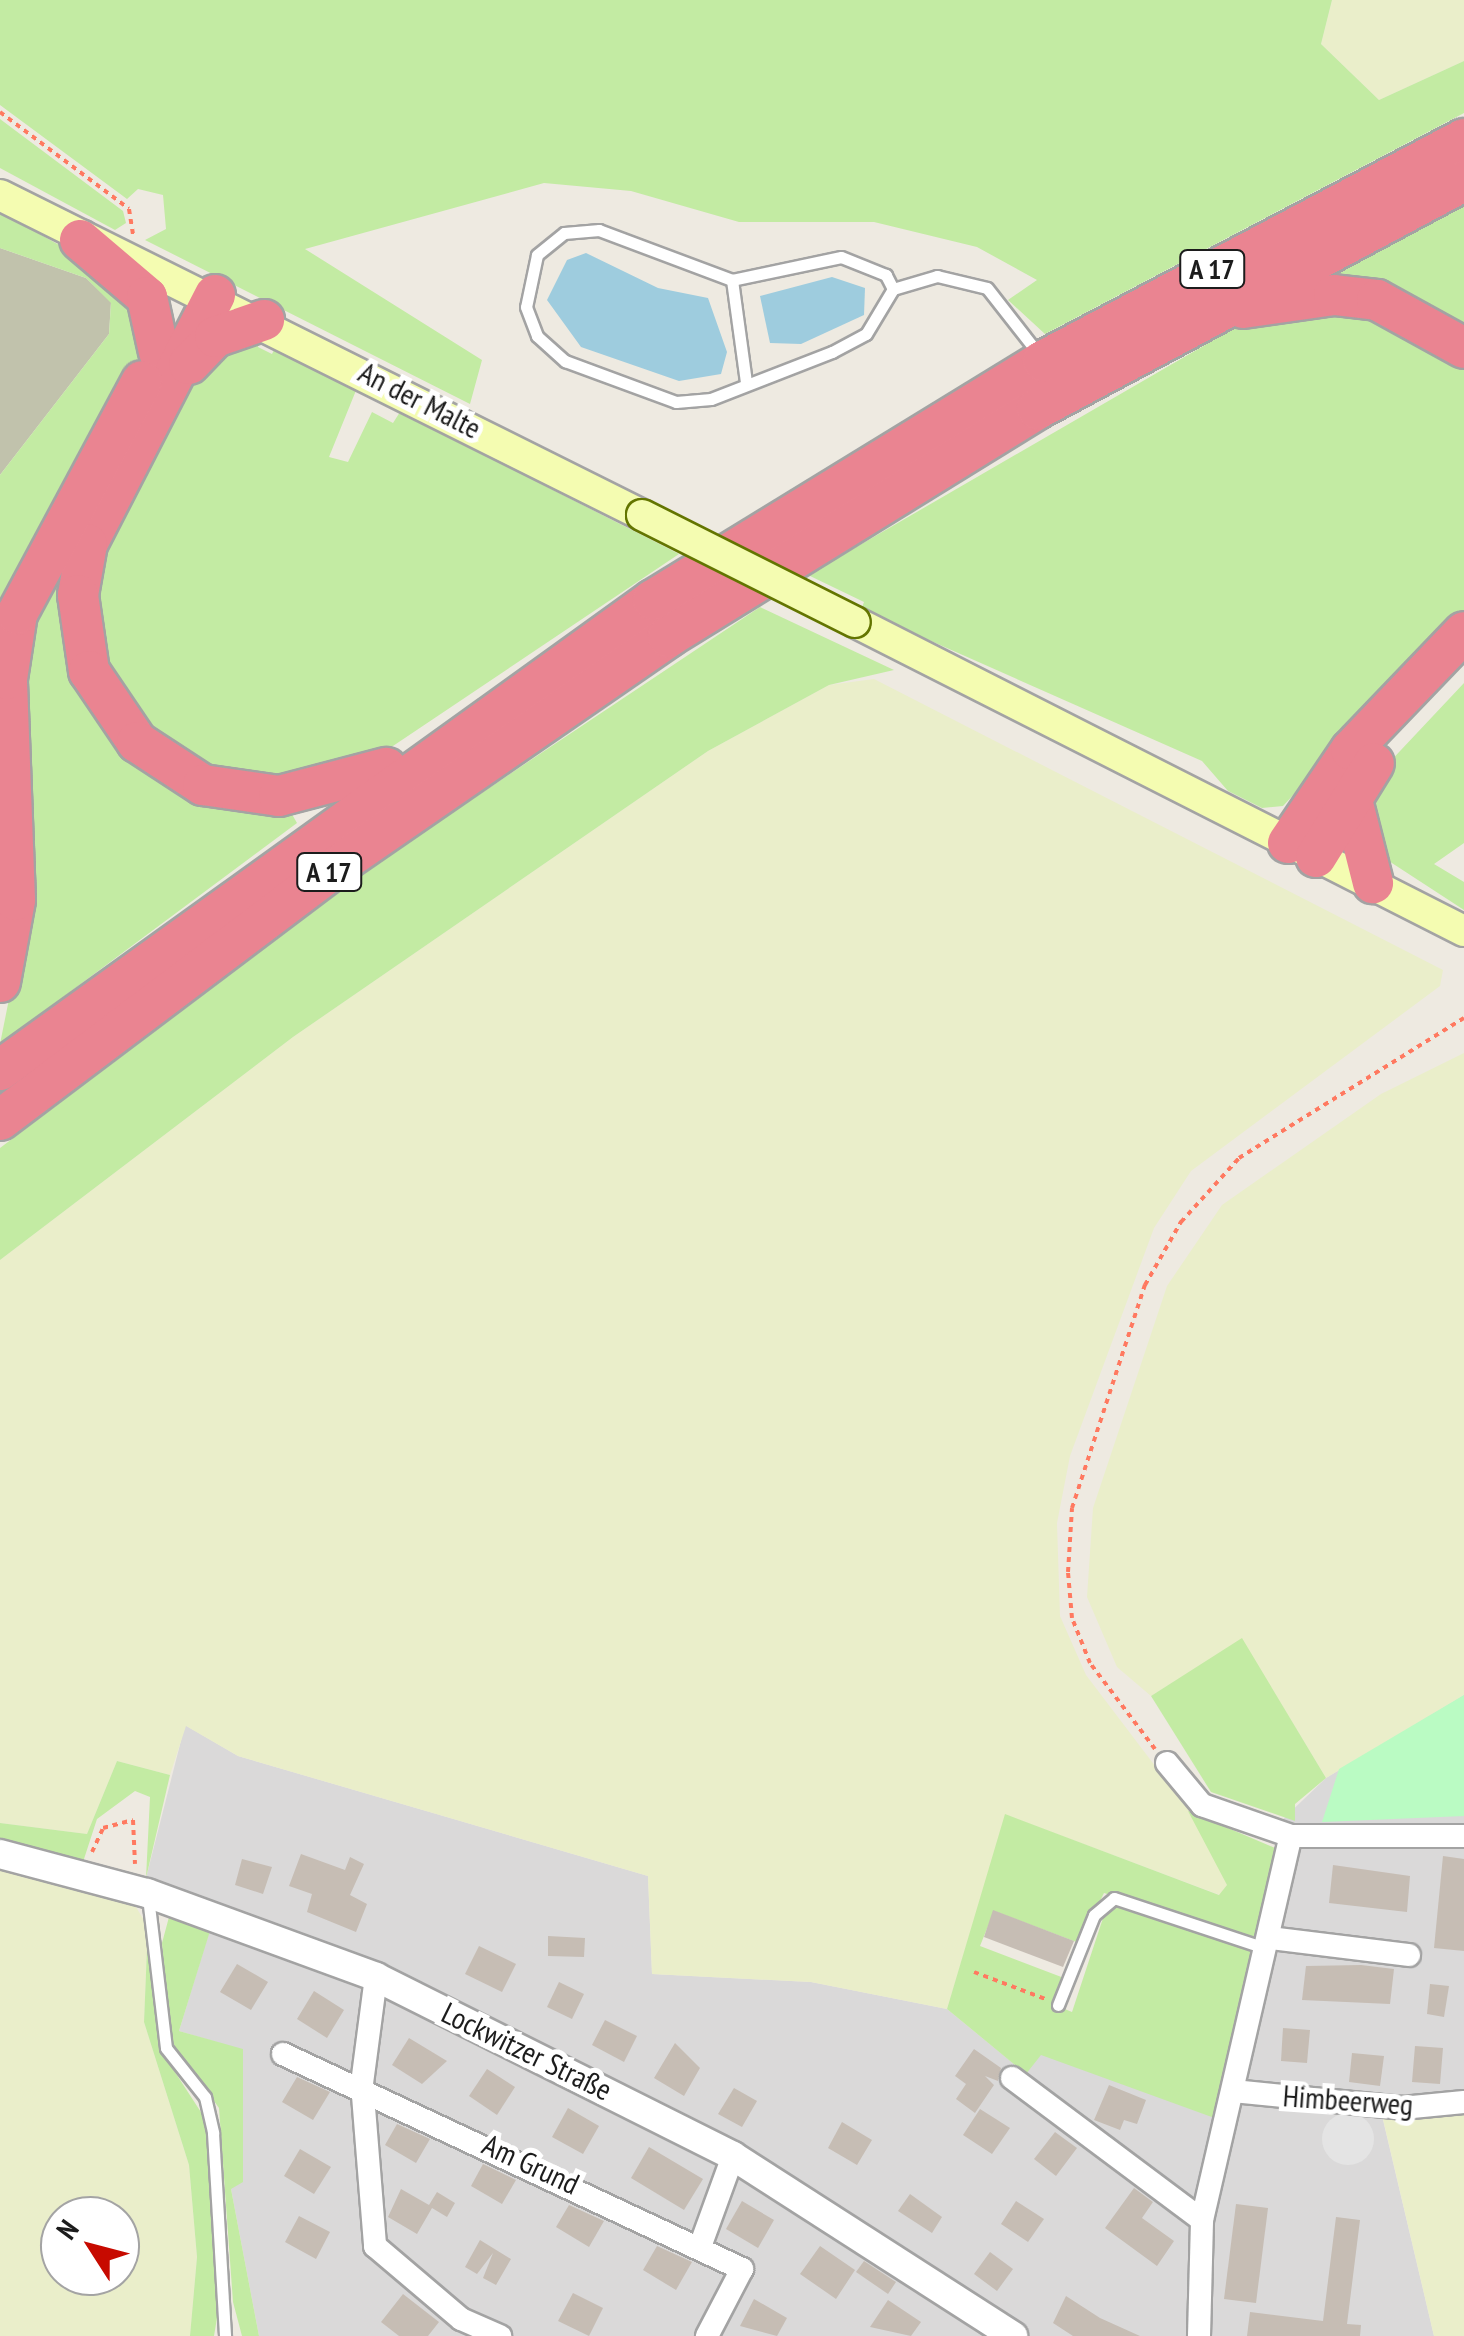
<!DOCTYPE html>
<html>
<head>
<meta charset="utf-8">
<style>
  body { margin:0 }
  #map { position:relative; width:1464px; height:2336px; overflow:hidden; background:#eeeae1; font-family:"PT Sans Narrow",sans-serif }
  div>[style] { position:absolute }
  .residential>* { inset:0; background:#dad9d9 }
  .construction>* { inset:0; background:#c1c2ac }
  .farmland>* { inset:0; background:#eaeeca }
  .grass>* { inset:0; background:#c3eba3 }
  .park>* { inset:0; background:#bafbc3 }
  .parking>* { inset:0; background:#e4e4e4 }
  .round { border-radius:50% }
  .water>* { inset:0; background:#9eccde }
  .building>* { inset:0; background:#c6bdb4 }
  .path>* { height:4px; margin-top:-2px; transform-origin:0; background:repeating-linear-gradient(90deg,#ff7960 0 5px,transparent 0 10px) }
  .roads { filter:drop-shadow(2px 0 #a3a3a3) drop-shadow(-2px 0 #a3a3a3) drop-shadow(0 2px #a3a3a3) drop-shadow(0 -2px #a3a3a3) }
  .service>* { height:11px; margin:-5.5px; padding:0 5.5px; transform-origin:5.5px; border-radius:5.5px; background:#fff }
  .minor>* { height:22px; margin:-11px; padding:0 11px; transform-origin:11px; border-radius:11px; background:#fff }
  .tertiary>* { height:28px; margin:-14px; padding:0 14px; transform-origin:14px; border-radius:14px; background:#fff }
  .secondary>* { height:30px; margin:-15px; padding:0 15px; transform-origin:15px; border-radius:15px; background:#f4fcb1 }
  .motorway>* { height:40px; margin:-20px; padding:0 20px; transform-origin:20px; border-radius:20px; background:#ea8491 }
  .bridges { filter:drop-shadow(2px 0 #637500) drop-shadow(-2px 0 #637500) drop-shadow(0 2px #637500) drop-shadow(0 -2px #637500) }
  .secondary-bridge>* { height:30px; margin:-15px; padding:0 15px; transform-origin:15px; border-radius:15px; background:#f4fcb1 }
  span { translate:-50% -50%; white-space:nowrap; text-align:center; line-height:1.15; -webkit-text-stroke:10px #fff; paint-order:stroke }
  .shield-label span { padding:2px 8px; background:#fff; border:2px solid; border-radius:8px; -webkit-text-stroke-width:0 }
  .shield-label { font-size:28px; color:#1c1c1c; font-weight:700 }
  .street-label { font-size:30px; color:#1c1c1c }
  .north { position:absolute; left:40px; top:2196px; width:100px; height:100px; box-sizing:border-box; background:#fff; border:2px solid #a4a4a4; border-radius:50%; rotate:306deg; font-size:28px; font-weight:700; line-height:40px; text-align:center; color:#1c1c1c }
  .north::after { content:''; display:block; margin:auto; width:35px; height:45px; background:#c70a00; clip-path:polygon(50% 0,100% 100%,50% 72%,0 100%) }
</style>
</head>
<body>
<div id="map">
  <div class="residential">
    <i style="clip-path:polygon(1464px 1695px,1464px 2114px,1383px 2120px,1434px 2336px,259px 2336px,231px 2189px,243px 2050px,179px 2031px,218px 1903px,146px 1878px,185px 1725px,238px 1756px,648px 1876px,652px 1974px,811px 1982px,947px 2009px,1025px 2073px,1041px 2054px,1220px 2119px,1281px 1821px,1326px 1778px)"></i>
  </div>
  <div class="construction">
    <i style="clip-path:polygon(0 248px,86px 278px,111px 302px,109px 334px,0 475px)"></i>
  </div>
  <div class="farmland">
    <i style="clip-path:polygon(1332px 0,1464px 0,1464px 61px,1379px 100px,1321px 44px)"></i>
    <i style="clip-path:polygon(874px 679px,1443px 970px,1440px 986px,1191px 1171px,1154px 1228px,1070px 1456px,1057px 1523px,1060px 1616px,1086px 1675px,1206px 1833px,1227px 1885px,1220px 1895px,1006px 1815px,947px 2009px,811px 1982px,652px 1974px,648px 1876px,238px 1756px,186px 1726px,170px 1775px,117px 1761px,87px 1834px,0 1823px,0 1260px,293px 1037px,708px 751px,829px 685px)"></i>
    <i style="clip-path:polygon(1464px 1053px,1464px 1695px,1326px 1778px,1242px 1639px,1151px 1696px,1117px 1667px,1087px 1597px,1093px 1508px,1167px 1286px,1222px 1205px,1381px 1094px)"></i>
    <i style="clip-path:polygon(evenodd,0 1865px,136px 1907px,148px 1927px,144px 2022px,189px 2165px,197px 2257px,190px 2336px,0 2336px,0 1865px,60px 2216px,120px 2216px,120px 2276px,60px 2276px,60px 2216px)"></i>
    <i style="clip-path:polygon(1464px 2114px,1464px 2336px,1434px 2336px,1383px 2119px)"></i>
  </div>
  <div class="grass">
    <i style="clip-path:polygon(0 0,1332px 0,1321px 44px,1379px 100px,1464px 61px,1464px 113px,1045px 334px,1008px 300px,1037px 280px,977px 247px,874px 222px,739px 222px,631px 191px,544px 183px,305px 249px,482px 360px,470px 404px,145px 240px,166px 229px,163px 195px,138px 189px,127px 199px,0 105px)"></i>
    <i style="clip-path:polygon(0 119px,123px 211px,126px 223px,115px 230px,0 168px)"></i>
    <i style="clip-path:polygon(1464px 206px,1464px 331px,1340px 283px,1336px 269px)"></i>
    <i style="clip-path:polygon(0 212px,122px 280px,147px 349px,0 664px,0 475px,109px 334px,111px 303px,86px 278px,0 248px)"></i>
    <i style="clip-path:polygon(1374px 313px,1464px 366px,1464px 611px,1283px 806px,1262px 808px,1228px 791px,1202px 761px,861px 610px,864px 602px,808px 575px,1231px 330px,1274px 316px)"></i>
    <i style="clip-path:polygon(259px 339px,258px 347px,272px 354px,276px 346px,357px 388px,329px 457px,348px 462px,372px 412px,393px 423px,400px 412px,679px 554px,387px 750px,257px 784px,164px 750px,102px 667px,91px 574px,178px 395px,215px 349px)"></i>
    <i style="clip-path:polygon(95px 495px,94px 711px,289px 809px,297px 823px,0 1044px,14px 974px,20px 641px)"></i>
    <i style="clip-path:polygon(760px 607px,894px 670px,829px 685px,708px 751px,293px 1037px,0 1260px,0 1148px,390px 854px)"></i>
    <i style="clip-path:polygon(1464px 683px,1464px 843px,1434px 864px,1464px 882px,1464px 910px,1375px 852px,1369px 784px)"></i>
    <i style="clip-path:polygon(1242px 1638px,1326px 1778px,1295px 1804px,1295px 1821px,1211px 1792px,1151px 1696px)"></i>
    <i style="clip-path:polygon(117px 1761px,170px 1775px,146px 1878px,150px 1797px,135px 1791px,97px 1819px,83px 1862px,0 1840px,0 1823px,87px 1834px)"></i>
    <i style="clip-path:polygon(1188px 1811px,1275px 1848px,1261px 1941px,1104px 1893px,1079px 1943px,994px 1911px,980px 1946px,1064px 1978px,1055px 2005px,1072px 2012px,1106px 1909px,1117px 1902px,1246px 1945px,1253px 1952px,1220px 2120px,1041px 2055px,1026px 2074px,947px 2009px,1005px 1814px,1219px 1895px,1227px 1885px)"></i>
    <i style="clip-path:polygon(169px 1917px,210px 1931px,179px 2031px,243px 2049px,243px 2182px,231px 2189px,259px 2336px,242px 2336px,233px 2302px,219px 2108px,168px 2037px,162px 1943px)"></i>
    <i style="clip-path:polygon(148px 1924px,160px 2049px,208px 2123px,221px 2294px,214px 2336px,190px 2336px,197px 2257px,189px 2165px,144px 2022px)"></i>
  </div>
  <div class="park">
    <i style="clip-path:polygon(1464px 1695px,1464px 1816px,1322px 1822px,1339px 1769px)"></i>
  </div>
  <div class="parking">
    <i class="round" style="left:1322px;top:2113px;width:52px;height:52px"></i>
  </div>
  <div class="water">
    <i style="clip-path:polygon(586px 253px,658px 288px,708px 298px,727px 352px,721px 374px,679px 381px,581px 347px,547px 300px,567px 260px)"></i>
    <i style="clip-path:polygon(832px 277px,865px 288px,864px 315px,801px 344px,770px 343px,760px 296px)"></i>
  </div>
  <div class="building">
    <i style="clip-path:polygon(301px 1854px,345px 1870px,350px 1857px,364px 1864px,350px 1895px,367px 1904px,356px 1932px,307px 1912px,312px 1894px,289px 1886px)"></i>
    <i style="clip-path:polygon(1443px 1856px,1464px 1859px,1464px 1951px,1434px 1948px)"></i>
    <i style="clip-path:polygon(242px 1859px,272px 1867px,263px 1894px,235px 1885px)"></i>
    <i style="clip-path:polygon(1333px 1865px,1410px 1876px,1407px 1912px,1329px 1903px)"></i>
    <i style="clip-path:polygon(993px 1910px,1074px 1941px,1063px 1967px,984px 1937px)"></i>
    <i style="clip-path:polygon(548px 1936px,585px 1938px,584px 1957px,548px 1956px)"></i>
    <i style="clip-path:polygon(479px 1946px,516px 1964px,502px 1992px,465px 1974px)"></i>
    <i style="clip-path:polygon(237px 1964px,268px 1982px,251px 2010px,220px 1992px)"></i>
    <i style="clip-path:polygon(1361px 1965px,1394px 1969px,1390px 2004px,1302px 2000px,1306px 1966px)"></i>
    <i style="clip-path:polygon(559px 1982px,584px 1994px,572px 2019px,547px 2007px)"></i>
    <i style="clip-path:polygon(1430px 1984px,1449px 1986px,1444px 2017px,1427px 2014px)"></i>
    <i style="clip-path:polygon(314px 1991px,344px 2010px,327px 2038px,297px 2019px)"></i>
    <i style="clip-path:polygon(605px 2020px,637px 2036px,624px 2062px,592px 2045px)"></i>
    <i style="clip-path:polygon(1283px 2028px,1310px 2030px,1307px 2063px,1281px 2061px)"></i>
    <i style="clip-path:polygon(409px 2038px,447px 2061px,422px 2084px,392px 2065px)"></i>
    <i style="clip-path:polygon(675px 2043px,700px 2068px,684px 2096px,654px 2078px)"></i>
    <i style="clip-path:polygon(1415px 2046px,1443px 2048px,1440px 2084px,1412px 2082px)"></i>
    <i style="clip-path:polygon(974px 2049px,1001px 2068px,998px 2081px,985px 2076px,994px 2085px,975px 2113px,956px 2099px,966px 2084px,955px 2076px)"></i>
    <i style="clip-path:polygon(1352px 2053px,1384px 2056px,1380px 2086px,1349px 2082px)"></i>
    <i style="clip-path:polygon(487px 2069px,515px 2087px,497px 2115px,469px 2096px)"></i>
    <i style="clip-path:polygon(297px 2077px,330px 2092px,313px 2120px,282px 2102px)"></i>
    <i style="clip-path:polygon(1109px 2085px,1146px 2100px,1137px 2124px,1124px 2120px,1120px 2130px,1094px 2120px)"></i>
    <i style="clip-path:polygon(734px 2088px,757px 2101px,742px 2127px,718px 2114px)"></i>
    <i style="clip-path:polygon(568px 2108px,599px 2126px,583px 2154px,552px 2137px)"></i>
    <i style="clip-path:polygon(980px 2109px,1010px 2128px,992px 2154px,963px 2135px)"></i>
    <i style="clip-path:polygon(842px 2122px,872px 2140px,857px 2165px,828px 2148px)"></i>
    <i style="clip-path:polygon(397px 2124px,430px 2139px,416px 2163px,385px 2145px)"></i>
    <i style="clip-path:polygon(1055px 2132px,1077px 2148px,1056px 2176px,1034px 2159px)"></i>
    <i style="clip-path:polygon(649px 2147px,703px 2179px,684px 2210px,631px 2178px)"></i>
    <i style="clip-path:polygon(300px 2149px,331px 2167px,314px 2194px,284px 2176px)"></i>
    <i style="clip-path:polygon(483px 2164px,516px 2180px,502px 2204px,471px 2186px)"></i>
    <i style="clip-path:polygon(1134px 2188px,1153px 2202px,1142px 2218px,1174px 2241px,1157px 2266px,1105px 2228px)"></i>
    <i style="clip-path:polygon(401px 2189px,429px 2205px,437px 2192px,455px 2203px,447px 2217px,432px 2208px,417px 2234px,388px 2217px)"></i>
    <i style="clip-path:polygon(910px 2194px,942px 2217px,932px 2233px,898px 2211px)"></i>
    <i style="clip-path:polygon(742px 2201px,774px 2220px,758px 2248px,726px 2229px)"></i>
    <i style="clip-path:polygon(1016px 2201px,1044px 2219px,1028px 2242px,1001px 2224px)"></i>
    <i style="clip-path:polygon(1236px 2204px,1268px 2208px,1256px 2303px,1224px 2299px)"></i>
    <i style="clip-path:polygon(569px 2205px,604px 2221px,589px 2247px,556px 2227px)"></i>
    <i style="clip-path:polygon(299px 2216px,330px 2232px,316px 2259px,285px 2242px)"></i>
    <i style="clip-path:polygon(1336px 2217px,1360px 2220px,1347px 2324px,1361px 2325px,1360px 2336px,1247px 2336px,1250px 2312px,1323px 2321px)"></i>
    <i style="clip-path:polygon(480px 2240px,511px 2259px,496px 2285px,483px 2278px,493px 2253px,477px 2274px,465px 2267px)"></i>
    <i style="clip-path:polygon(657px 2246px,692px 2262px,676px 2290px,643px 2270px)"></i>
    <i style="clip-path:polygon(820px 2246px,855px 2270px,836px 2299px,800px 2274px)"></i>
    <i style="clip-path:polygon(990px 2252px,1013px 2269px,997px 2291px,974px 2274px)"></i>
    <i style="clip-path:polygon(864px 2261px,896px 2282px,888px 2294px,856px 2272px)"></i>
    <i style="clip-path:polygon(573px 2293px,603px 2308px,589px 2336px,558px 2321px)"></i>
    <i style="clip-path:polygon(403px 2294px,439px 2322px,428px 2336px,399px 2336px,381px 2322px)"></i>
    <i style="clip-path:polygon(1066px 2296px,1100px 2318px,1140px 2336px,1073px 2336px,1053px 2323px)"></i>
    <i style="clip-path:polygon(754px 2299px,787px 2318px,777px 2336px,740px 2326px)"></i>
    <i style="clip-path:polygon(888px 2300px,921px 2322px,911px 2336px,870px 2327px)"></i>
  </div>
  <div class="path">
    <i style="left:0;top:112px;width:161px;rotate:36.9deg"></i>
    <i style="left:129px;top:209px;width:26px;rotate:81deg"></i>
    <i style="left:1155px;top:1749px;width:108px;rotate:-127.1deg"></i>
    <i style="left:1090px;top:1663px;width:48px;rotate:-111.8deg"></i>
    <i style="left:1072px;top:1618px;width:46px;rotate:-95deg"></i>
    <i style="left:1068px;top:1572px;width:64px;rotate:-86.4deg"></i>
    <i style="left:1072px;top:1508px;width:235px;rotate:-71.9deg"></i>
    <i style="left:1145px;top:1285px;width:73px;rotate:-60.3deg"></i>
    <i style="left:1181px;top:1222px;width:86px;rotate:-47.8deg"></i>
    <i style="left:1239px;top:1158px;width:265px;rotate:-31.9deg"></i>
    <i style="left:92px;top:1852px;width:26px;rotate:-65deg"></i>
    <i style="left:103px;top:1828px;width:31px;rotate:-15deg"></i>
    <i style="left:133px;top:1820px;width:44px;rotate:87.4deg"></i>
    <i style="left:974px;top:1972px;width:76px;rotate:20.8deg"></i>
  </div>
  <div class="roads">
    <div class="service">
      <i style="left:732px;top:280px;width:103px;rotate:82.2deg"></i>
      <i style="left:893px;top:289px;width:16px;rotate:-117deg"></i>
      <i style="left:886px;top:275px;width:48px;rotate:-158.2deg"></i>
      <i style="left:841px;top:257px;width:111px;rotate:168.1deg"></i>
      <i style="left:732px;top:280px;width:142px;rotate:-159.4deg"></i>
      <i style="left:599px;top:230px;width:35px;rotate:175deg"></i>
      <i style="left:564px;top:233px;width:35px;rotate:141deg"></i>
      <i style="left:537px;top:255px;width:53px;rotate:101.9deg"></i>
      <i style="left:526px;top:307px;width:31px;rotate:69deg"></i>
      <i style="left:537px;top:336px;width:38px;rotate:42deg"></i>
      <i style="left:565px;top:361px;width:118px;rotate:20.3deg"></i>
      <i style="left:676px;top:402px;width:35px;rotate:-5deg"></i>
      <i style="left:711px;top:399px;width:130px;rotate:-21.2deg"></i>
      <i style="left:832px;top:352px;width:38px;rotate:-28deg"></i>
      <i style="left:866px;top:334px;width:52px;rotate:-59deg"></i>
      <i style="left:893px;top:289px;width:46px;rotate:-16.5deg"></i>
      <i style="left:937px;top:276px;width:51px;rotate:13.5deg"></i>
      <i style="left:987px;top:288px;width:88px;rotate:52deg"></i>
      <i style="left:148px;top:1897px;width:152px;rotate:83.2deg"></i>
      <i style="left:166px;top:2048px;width:63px;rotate:51.5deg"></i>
      <i style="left:205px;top:2097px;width:37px;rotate:77deg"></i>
      <i style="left:213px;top:2133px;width:203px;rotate:86.6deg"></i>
      <i style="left:1058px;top:2005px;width:97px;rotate:-68.2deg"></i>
      <i style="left:1094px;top:1915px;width:26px;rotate:-40deg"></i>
      <i style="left:1114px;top:1898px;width:159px;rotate:18.3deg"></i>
    </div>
    <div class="minor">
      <i style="left:1167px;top:1763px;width:55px;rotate:50.2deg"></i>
      <i style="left:1202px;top:1805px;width:94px;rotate:19.2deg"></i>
      <i style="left:1291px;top:1836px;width:173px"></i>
      <i style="left:1270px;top:1938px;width:140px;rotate:7deg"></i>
      <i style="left:376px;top:1977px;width:107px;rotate:97.5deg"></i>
      <i style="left:362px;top:2083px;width:164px;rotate:85.4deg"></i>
      <i style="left:375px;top:2246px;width:113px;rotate:40.3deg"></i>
      <i style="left:461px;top:2319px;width:43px;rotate:23.6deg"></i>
      <i style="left:283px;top:2054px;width:507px;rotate:25.1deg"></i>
      <i style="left:742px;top:2269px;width:76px;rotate:117.6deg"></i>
      <i style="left:1012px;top:2078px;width:237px;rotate:36.8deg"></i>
      <i style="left:1233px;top:2091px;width:170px;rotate:5.7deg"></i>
      <i style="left:1402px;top:2108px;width:62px;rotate:-5.5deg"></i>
      <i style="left:701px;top:2244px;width:94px;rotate:-70deg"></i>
      <i style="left:1199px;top:2336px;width:116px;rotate:-88.5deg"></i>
      <i style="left:1202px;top:2220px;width:394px;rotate:-77deg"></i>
    </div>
    <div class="tertiary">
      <i style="left:0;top:1854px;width:152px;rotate:14.9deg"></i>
      <i style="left:147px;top:1893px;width:244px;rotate:20.1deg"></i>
      <i style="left:376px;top:1977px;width:399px;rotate:26.6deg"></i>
      <i style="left:733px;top:2156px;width:333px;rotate:32.7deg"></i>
    </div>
    <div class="secondary">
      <i style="left:0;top:195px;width:717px;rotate:26.49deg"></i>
      <i style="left:855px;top:622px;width:683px;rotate:26.9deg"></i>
    </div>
    <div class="motorway">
      <i style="left:80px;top:240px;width:88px;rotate:40.4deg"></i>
      <i style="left:147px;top:297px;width:56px;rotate:77.7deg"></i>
      <i style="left:215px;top:295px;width:280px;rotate:117.2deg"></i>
      <i style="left:87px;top:544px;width:52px;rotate:100deg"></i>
      <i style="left:78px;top:595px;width:77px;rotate:81.8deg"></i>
      <i style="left:89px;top:671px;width:86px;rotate:55.9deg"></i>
      <i style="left:137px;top:742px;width:79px;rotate:33.1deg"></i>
      <i style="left:203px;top:785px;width:77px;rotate:8.2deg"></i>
      <i style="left:279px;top:796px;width:111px;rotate:-14.7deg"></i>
      <i style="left:1243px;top:308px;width:92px;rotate:-8.1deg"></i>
      <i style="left:1334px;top:295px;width:43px;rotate:6.6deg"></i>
      <i style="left:1377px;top:300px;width:99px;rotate:28.9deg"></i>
      <i style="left:189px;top:364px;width:37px;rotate:-46deg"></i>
      <i style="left:215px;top:337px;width:52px;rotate:-19.1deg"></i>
      <i style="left:1351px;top:796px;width:90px;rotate:75.8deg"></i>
      <i style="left:1288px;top:843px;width:112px;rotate:-55.9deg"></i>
      <i style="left:1351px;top:750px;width:163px;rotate:-46.2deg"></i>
      <i style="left:1316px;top:857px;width:110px;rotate:-58.3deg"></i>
      <i style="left:0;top:982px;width:83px;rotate:-79.6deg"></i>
      <i style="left:15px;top:900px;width:221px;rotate:-92.1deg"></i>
      <i style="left:7px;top:679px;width:66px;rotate:-81.3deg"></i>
      <i style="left:17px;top:614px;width:264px;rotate:-61.8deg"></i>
      <i style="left:0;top:1070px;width:805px;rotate:-35.74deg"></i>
      <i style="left:653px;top:600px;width:457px;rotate:-31.5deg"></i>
      <i style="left:1043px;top:361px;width:476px;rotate:-27.8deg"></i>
      <i style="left:0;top:1120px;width:436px;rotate:-37deg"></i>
      <i style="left:348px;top:858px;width:389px;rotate:-34.6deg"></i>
      <i style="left:668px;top:637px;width:434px;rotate:-31.7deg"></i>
      <i style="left:1037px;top:409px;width:484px;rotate:-28.1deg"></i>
    </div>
  </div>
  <div class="bridges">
    <div class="secondary-bridge">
      <i style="left:642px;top:515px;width:238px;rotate:26.7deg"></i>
    </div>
  </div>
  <div class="shield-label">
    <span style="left:1212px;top:269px">A 17</span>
    <span style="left:329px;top:872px">A 17</span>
  </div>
  <div class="street-label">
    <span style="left:420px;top:400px;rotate:27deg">An der Malte</span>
    <span style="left:527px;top:2051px;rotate:26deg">Lockwitzer Straße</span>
    <span style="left:1348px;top:2100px;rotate:4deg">Himbeerweg</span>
    <span style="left:531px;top:2164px;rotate:25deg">Am Grund</span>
  </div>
  <div class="north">N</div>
</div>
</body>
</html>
